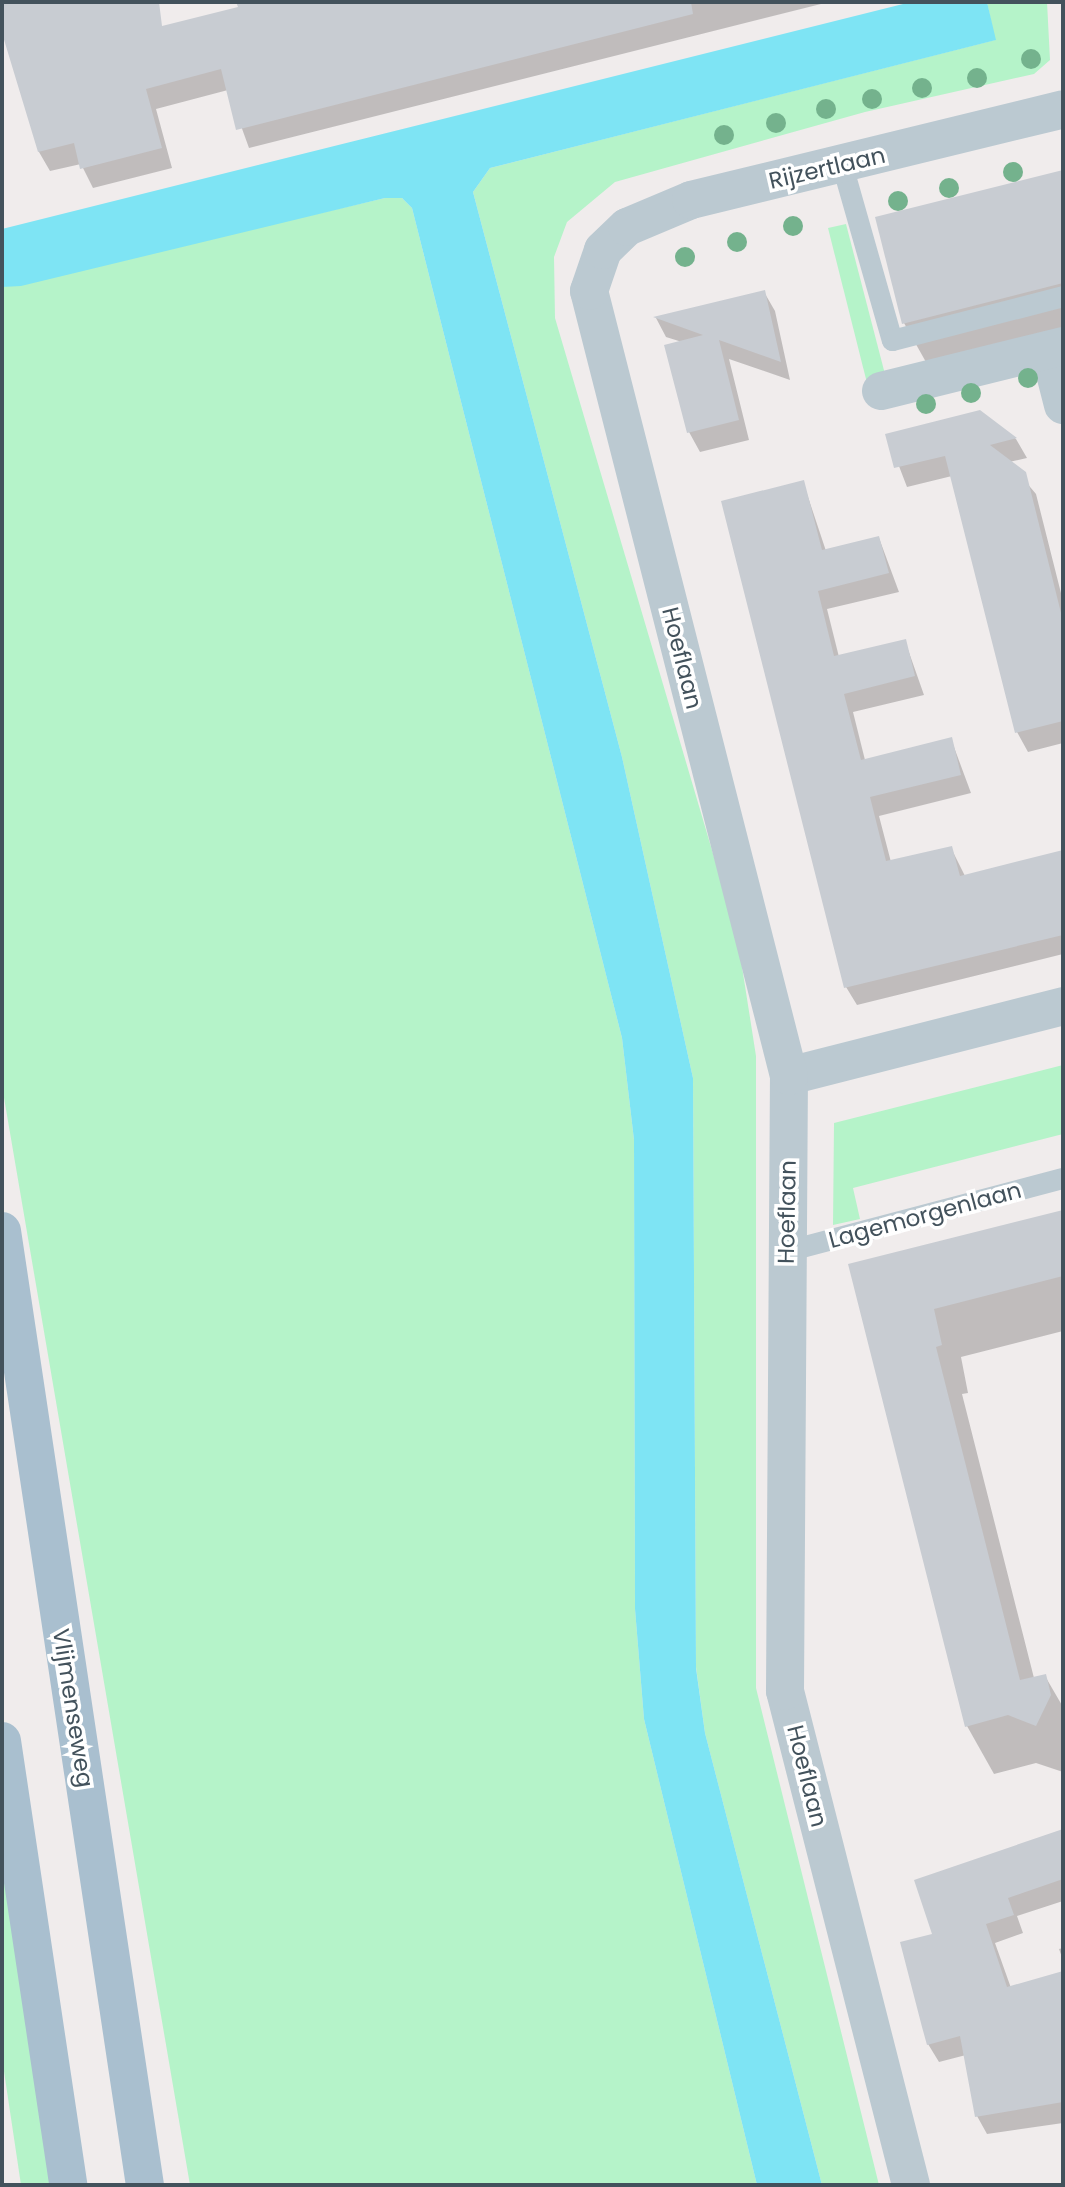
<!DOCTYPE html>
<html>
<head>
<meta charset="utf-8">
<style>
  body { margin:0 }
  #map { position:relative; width:1065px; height:2187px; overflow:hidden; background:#f0ecec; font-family:Poppins,sans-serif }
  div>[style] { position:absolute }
  .green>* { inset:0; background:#b5f3c9 }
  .water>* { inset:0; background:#7ee4f4 }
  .shadow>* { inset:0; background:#0003 }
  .building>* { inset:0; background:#c8ccd2 }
  .service>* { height:21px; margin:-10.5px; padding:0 10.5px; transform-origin:10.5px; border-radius:10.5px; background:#bbc9d1 }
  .minor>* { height:38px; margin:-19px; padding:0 19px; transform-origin:19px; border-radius:19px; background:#bbc9d1 }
  .primary>* { height:38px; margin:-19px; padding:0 19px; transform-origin:19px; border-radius:19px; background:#a9bfcf }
  .trees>* { width:20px; height:20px; margin:-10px; border-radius:50%; background:#74b28d }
  span { translate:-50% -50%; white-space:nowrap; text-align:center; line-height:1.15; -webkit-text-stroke:7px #fff; paint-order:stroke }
  .street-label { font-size:23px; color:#43525c }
  .frame { position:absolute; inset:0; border:4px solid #43525c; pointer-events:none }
</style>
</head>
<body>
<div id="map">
  <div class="green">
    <i style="clip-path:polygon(987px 2px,1047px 2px,1050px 60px,1034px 74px,865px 112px,615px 182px,567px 222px,554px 257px,555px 318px,737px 935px,756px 1056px,756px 1688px,879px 2185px,822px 2185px,705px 1733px,696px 1667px,693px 1078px,622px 757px,473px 192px,490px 168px,995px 40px)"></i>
    <i style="clip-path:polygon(385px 198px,402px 198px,412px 208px,622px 1038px,634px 1140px,635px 1609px,644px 1719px,757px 2185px,190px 2185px,2px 1086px,2px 287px)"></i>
    <i style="clip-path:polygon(846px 224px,886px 378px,867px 383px,828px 228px)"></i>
    <i style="clip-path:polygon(1063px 1065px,1063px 1134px,853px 1188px,860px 1219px,833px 1225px,834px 1123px)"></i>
    <i style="clip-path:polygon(2px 1841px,51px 2185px,21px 2185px,2px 2058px)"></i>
  </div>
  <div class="water">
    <i style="clip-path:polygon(911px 2px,987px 2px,996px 40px,490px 168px,473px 192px,622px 757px,693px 1078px,696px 1668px,705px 1733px,822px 2185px,757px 2185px,644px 1719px,635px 1609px,634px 1140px,622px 1038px,412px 208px,402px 198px,385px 198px,21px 286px,2px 287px,2px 229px)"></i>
  </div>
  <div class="shadow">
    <i style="clip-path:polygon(2px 2px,91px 2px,105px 47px,276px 2px,829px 2px,249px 148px,228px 90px,156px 109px,172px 168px,93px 188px,81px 164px,50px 171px,39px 152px,2px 24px)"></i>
    <i style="clip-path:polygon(1063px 172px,1063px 338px,931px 371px,904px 323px,877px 218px)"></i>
    <i style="clip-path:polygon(764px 292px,775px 311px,790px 380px,729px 359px,749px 440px,700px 452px,689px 432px,682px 342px,666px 337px,656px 318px)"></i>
    <i style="clip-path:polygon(980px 412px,1016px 439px,1027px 458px,1009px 462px,1036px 494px,1063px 601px,1063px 743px,1028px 752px,1017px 732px,952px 476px,907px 487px,887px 435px)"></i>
    <i style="clip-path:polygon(803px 482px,826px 551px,879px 538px,899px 592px,827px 609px,839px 657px,905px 641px,924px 695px,853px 712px,865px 760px,951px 739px,971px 793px,879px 816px,891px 862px,951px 848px,965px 876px,1063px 852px,1063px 954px,857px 1005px,846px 987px)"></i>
    <i style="clip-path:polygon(1063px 1211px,1063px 1331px,961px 1357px,968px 1393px,962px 1394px,1034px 1678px,1045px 1676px,1063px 1707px,1063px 1772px,1036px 1763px,994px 1774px,967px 1726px,850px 1265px)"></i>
    <i style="clip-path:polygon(1063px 1831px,1063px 1901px,1017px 1916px,1023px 1933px,995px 1943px,1011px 1988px,1063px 1973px,1063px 2123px,987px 2134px,977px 2116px,966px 2055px,939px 2062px,928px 2044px,934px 1935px,916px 1881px)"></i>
    <i style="clip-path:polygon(1063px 1948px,1063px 1960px,1059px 1949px)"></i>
  </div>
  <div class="building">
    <i style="clip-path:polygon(2px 2px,159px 2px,162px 26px,238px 7px,236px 2px,691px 2px,693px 14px,236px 130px,221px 69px,146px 89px,162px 148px,80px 169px,74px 143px,38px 152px,2px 33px)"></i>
    <i style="clip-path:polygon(1063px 170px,1063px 283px,902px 324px,875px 217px)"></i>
    <i style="clip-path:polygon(765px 290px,781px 362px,719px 340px,739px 420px,687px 433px,664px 345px,703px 335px,653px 317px)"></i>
    <i style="clip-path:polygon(980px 410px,1017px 438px,990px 445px,1026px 472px,1063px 621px,1063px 721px,1015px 733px,945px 456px,894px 468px,885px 434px)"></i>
    <i style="clip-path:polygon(804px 480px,822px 550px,879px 536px,889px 573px,818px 591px,834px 656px,906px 639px,915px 676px,844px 694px,861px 760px,952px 737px,961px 775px,870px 797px,886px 861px,952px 846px,960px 876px,1063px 850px,1063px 935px,844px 988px,721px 501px)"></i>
    <i style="clip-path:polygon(1063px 1210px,1063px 1276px,934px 1309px,942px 1345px,936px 1347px,1020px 1680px,1046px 1674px,1051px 1695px,1036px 1726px,1008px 1715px,965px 1727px,848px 1264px)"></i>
    <i style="clip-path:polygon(1063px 1829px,1063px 1879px,1008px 1898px,1014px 1915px,986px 1924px,1007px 1987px,1063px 1971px,1063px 2102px,975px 2117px,960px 2036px,927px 2045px,922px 2027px,900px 1942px,932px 1934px,914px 1880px)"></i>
  </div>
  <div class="service">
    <i style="left:842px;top:165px;width:182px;rotate:74.1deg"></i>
    <i style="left:892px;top:340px;width:177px;rotate:-14.4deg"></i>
    <i style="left:786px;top:1251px;width:286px;rotate:-14.8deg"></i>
  </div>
  <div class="minor">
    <i style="left:1049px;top:350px;width:57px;rotate:75.7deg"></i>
    <i style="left:881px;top:391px;width:187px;rotate:-13.9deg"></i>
    <i style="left:789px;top:1076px;width:283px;rotate:-14.3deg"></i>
    <i style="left:911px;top:2185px;width:510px;rotate:-104.31deg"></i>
    <i style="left:785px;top:1691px;width:615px;rotate:-89.63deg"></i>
    <i style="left:789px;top:1076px;width:810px;rotate:-104.29deg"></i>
    <i style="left:589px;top:291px;width:43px;rotate:-71.1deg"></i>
    <i style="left:603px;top:250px;width:33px;rotate:-44deg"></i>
    <i style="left:627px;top:227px;width:69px;rotate:-22.9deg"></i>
    <i style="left:691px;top:200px;width:383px;rotate:-13.7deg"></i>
  </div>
  <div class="primary">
    <i style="left:2px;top:1231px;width:965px;rotate:81.48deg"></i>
    <i style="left:2px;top:1741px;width:449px;rotate:81.5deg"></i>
  </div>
  <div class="trees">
    <i style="left:1031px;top:59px"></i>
    <i style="left:977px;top:78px"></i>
    <i style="left:922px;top:88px"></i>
    <i style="left:872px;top:99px"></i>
    <i style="left:826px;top:109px"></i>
    <i style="left:776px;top:123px"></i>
    <i style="left:724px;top:135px"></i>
    <i style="left:1013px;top:172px"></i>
    <i style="left:949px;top:188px"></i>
    <i style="left:898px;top:201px"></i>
    <i style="left:793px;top:226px"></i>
    <i style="left:737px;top:242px"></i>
    <i style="left:685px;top:257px"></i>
    <i style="left:1028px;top:378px"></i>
    <i style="left:971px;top:393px"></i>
    <i style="left:926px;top:404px"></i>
  </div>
  <div class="street-label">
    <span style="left:827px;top:168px;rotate:-13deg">Rijzertlaan</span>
    <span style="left:682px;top:658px;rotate:76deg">Hoeflaan</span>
    <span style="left:787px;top:1212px;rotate:-89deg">Hoeflaan</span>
    <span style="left:925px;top:1215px;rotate:-15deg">Lagemorgenlaan</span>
    <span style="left:73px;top:1708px;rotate:81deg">Vlijmenseweg</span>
    <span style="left:807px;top:1776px;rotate:76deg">Hoeflaan</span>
  </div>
  <div class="frame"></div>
</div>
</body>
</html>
